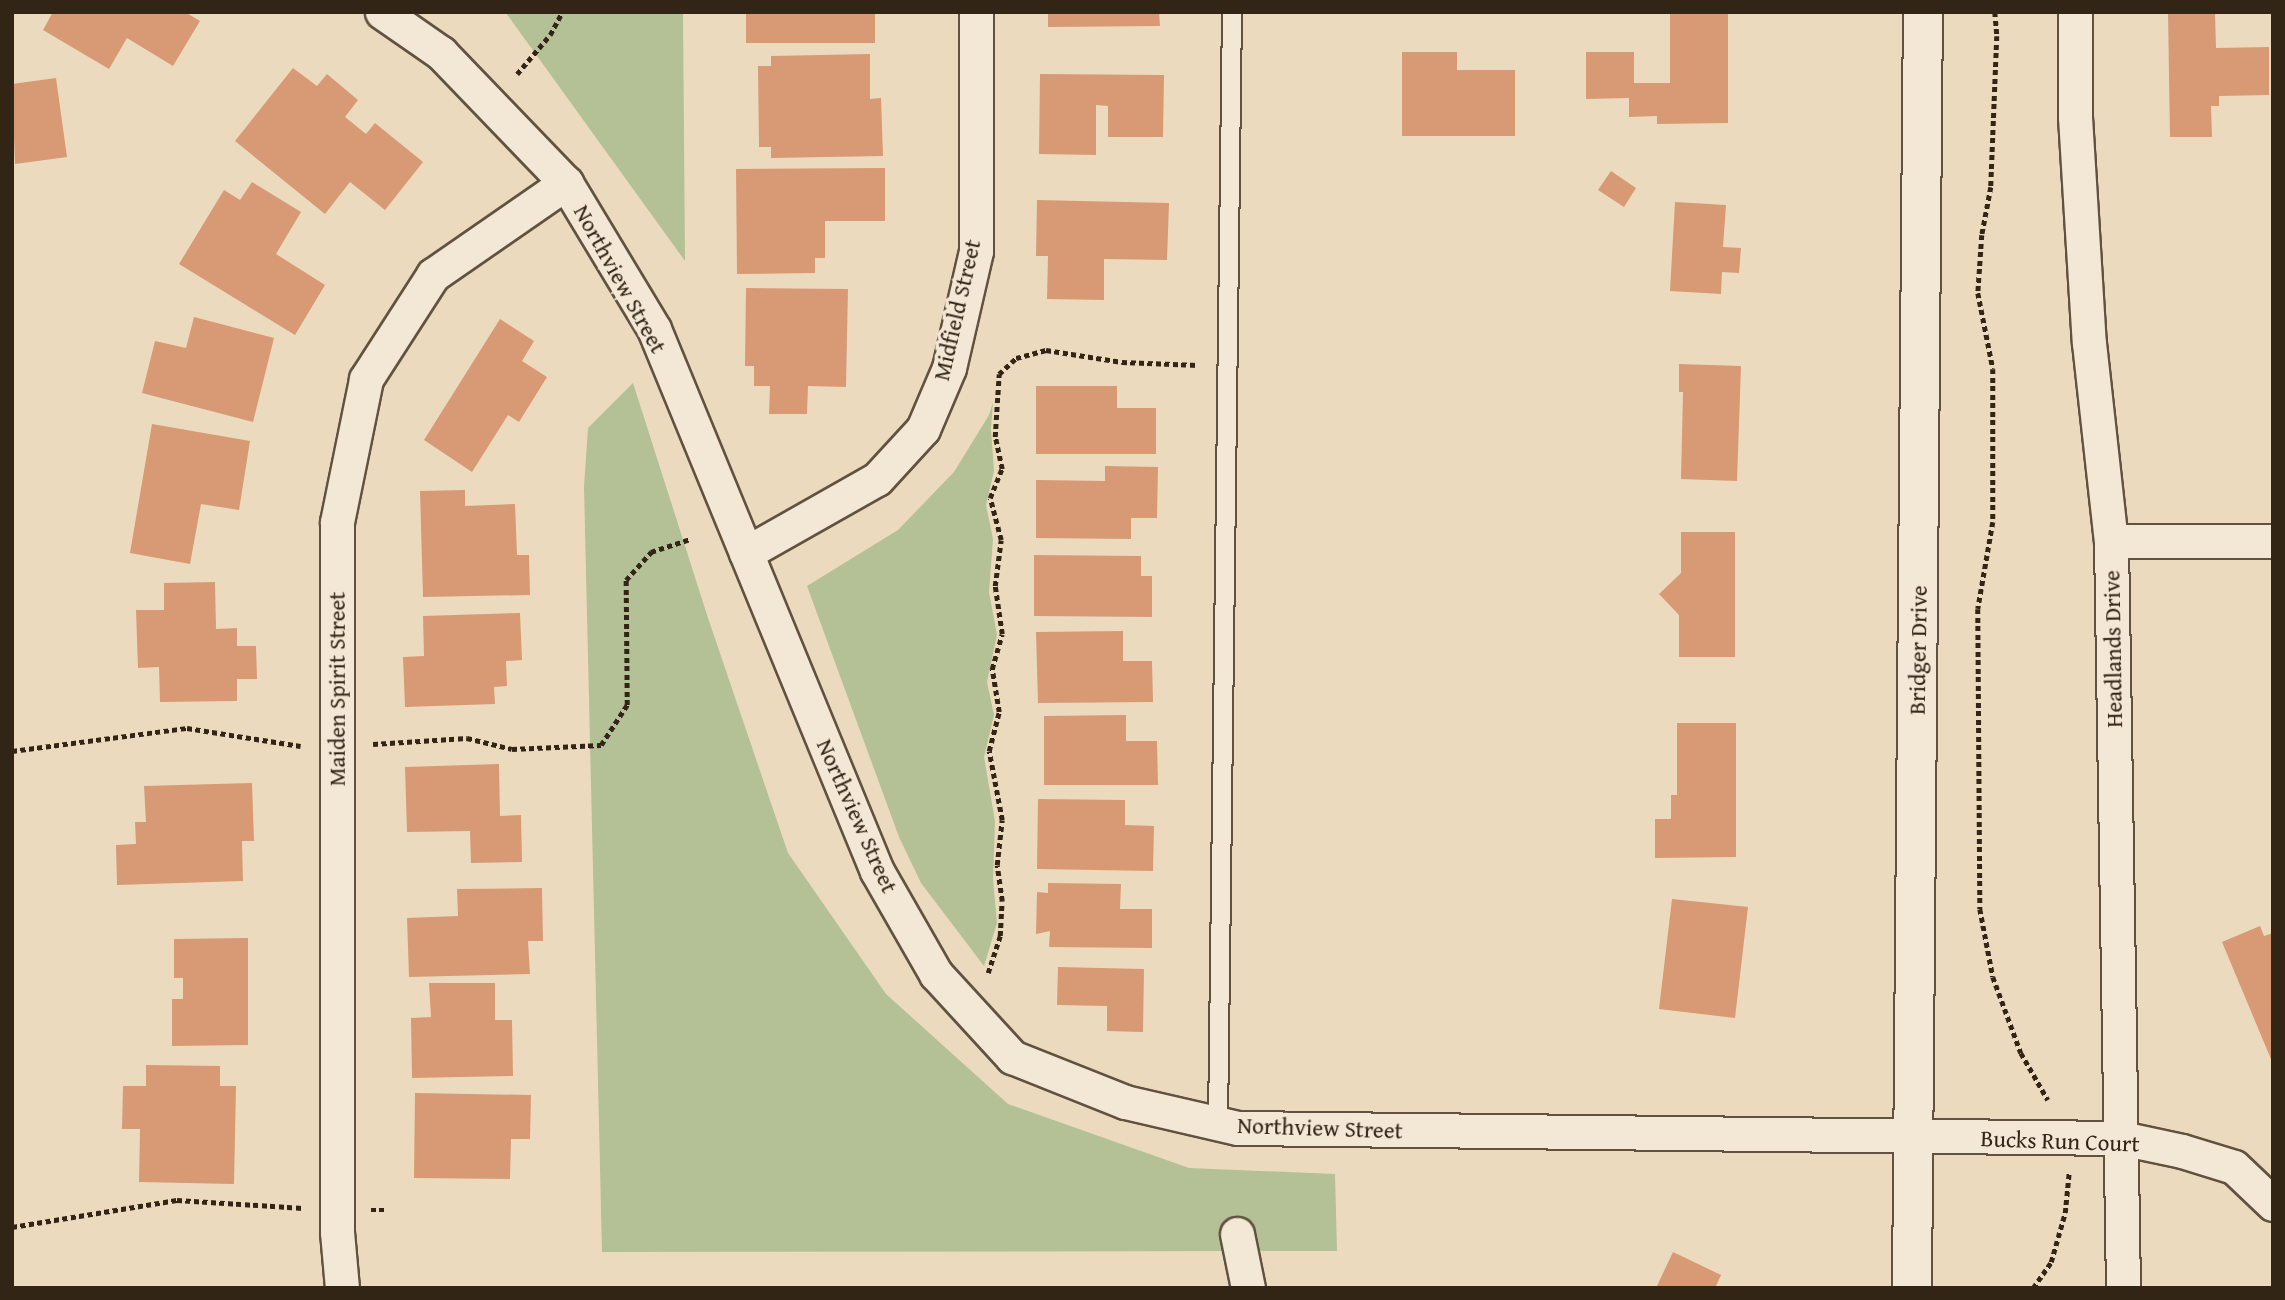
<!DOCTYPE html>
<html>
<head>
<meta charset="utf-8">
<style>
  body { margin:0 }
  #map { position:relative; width:2285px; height:1300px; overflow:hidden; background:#ecdabf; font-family:"Gentium Book Plus",serif }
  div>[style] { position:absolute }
  .green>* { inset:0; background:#b4c095 }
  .building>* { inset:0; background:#d79a74 }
  .path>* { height:4.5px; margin-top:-2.25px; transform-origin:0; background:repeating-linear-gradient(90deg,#332516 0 5px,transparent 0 8.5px) }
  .roads { filter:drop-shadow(2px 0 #615240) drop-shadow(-2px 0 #615240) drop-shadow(0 2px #615240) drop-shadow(0 -2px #615240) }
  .service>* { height:18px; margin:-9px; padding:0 9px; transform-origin:9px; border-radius:9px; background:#f3e7d5 }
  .minor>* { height:33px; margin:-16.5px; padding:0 16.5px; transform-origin:16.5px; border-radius:16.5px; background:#f3e7d5 }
  .secondary>* { height:38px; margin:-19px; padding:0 19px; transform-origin:19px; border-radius:19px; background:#f3e7d5 }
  span { translate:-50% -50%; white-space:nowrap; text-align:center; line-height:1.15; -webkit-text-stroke:7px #f3e7d5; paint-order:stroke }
  .street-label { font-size:23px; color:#332516 }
  .frame { position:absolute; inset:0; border:14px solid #332516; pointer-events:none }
</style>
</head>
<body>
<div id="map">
  <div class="green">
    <i style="clip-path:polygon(683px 12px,685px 261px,506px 13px)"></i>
    <i style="clip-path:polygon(633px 383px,708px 618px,788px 853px,886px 994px,1008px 1104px,1189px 1168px,1335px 1174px,1337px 1251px,602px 1252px,584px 487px,588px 428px)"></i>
    <i style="clip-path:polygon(993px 402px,991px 429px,994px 471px,986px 505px,993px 539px,989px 592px,997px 635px,987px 682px,994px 715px,984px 757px,995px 821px,993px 880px,997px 923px,984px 966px,921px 883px,899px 837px,807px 586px,898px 530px,954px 472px,989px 415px)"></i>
  </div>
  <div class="building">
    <i style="clip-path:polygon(53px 12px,185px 12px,200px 21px,173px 66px,127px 38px,109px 69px,43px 30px)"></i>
    <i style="clip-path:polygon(746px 12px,875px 12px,875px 43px,746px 43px)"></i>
    <i style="clip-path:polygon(1048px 12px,1159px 12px,1160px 26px,1048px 27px)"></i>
    <i style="clip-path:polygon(1670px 12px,1728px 12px,1728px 123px,1657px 124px,1657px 116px,1629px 117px,1629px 98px,1586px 99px,1586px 52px,1634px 52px,1634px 83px,1670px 83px)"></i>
    <i style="clip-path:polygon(2168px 12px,2215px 12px,2216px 48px,2269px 47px,2269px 95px,2219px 96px,2219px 106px,2211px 106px,2212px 137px,2170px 137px)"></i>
    <i style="clip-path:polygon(1402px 52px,1457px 52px,1457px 70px,1515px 70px,1515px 136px,1402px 136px)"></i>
    <i style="clip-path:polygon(870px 54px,870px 99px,881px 98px,883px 156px,771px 158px,771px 147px,759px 147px,758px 66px,771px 66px,771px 56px)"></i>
    <i style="clip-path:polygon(293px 68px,317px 86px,327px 74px,358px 100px,345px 117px,366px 134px,375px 123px,423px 162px,385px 210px,350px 182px,325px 214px,235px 141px)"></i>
    <i style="clip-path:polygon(1040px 74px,1164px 75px,1163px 137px,1108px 137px,1108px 106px,1096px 105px,1096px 155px,1039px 154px)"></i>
    <i style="clip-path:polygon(56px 78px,67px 157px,15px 164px,12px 84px)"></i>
    <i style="clip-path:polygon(885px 168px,885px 221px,825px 221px,825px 258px,815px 258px,815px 273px,737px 274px,736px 169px)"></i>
    <i style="clip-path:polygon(1611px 171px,1636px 188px,1624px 207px,1598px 190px)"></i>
    <i style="clip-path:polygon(252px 182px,301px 212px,276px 254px,325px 285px,295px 335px,179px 264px,224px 190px,240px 200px)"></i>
    <i style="clip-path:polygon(1037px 200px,1169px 203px,1167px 260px,1104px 259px,1104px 300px,1047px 299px,1048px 256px,1036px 256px)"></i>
    <i style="clip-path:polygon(1675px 202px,1726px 205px,1723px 247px,1741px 248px,1739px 273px,1722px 272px,1721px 294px,1670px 291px)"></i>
    <i style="clip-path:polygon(746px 288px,848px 289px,846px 387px,808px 386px,807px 414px,769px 414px,770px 386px,754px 386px,754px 366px,745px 366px)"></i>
    <i style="clip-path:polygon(194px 317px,274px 338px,253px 422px,142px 393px,155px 341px,186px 348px)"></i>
    <i style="clip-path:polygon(500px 319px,534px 341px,522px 361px,547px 377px,519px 422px,508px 415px,472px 472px,424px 440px)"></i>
    <i style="clip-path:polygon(1679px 364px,1741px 366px,1737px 481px,1681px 479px,1683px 392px,1679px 392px)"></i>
    <i style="clip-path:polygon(1036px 386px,1117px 386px,1117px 408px,1156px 408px,1156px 454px,1036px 454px)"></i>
    <i style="clip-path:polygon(152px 424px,250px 441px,239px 510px,201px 504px,190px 564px,130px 553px)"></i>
    <i style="clip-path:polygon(1105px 466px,1158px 467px,1157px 518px,1131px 518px,1131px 539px,1036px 538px,1036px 480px,1105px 481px)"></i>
    <i style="clip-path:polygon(465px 490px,465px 506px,515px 504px,517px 555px,529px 555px,530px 595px,423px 597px,420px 491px)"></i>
    <i style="clip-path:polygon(1681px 532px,1735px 532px,1735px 657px,1679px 657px,1679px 615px,1659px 594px,1681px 573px)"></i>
    <i style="clip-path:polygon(1034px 555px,1141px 556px,1141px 576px,1152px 576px,1152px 617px,1034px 616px)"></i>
    <i style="clip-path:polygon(215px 582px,216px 629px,237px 628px,237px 646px,256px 646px,257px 679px,237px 679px,237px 701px,160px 702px,159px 667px,138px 668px,136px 610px,164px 610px,164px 583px)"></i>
    <i style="clip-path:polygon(520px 613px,522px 660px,506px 661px,507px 686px,494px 687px,495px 704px,405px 707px,403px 657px,424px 656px,423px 616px)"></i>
    <i style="clip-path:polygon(1123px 631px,1123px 661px,1152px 661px,1153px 702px,1038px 703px,1036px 632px)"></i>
    <i style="clip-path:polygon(1126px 715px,1126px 741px,1157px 741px,1158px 785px,1044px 785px,1044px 716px)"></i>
    <i style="clip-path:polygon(1677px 723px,1736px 723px,1736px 857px,1655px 858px,1655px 819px,1671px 819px,1671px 795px,1677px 795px)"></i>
    <i style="clip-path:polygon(499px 764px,500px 816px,521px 815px,522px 862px,471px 863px,470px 831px,407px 832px,405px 767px)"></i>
    <i style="clip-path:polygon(252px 783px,254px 841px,242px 841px,243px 881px,117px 885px,116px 845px,136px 844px,135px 822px,146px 822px,144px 786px)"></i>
    <i style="clip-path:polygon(1038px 799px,1125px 800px,1125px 825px,1154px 826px,1153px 871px,1037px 869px)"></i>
    <i style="clip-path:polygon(1048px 883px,1121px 884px,1120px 909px,1152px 909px,1152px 948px,1049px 947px,1050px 931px,1036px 934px,1037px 892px,1048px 893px)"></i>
    <i style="clip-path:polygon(542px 888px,543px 941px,528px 941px,530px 974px,409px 977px,407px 918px,458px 916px,457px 889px)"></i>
    <i style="clip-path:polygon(1672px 899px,1748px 907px,1735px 1018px,1659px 1009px)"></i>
    <i style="clip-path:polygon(2260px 926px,2264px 936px,2273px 933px,2273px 1064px,2222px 942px)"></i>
    <i style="clip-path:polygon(248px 938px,248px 1045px,172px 1046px,172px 999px,183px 999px,183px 978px,174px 978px,174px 939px)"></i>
    <i style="clip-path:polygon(1058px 967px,1144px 969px,1143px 1032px,1107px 1031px,1107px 1006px,1057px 1005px)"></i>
    <i style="clip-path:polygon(429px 983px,495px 983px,495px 1020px,512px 1020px,513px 1076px,412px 1078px,411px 1018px,431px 1017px)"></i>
    <i style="clip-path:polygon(146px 1065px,220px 1066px,220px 1086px,236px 1086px,234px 1184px,139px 1182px,140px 1129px,122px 1129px,123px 1086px,146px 1086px)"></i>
    <i style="clip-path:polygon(415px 1093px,531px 1095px,530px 1139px,511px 1139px,510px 1179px,414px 1178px)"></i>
    <i style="clip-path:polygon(1673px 1252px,1721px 1275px,1715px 1288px,1656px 1288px)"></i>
  </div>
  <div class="path">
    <i style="left:1995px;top:12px;width:24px;rotate:85deg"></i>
    <i style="left:1997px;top:36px;width:151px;rotate:92.3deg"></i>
    <i style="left:1991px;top:187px;width:49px;rotate:100.6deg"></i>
    <i style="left:1982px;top:235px;width:58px;rotate:93.9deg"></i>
    <i style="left:1978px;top:293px;width:77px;rotate:78.8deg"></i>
    <i style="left:1993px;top:369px;width:153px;rotate:90deg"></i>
    <i style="left:1993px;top:522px;width:88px;rotate:99.8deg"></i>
    <i style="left:1978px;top:609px;width:300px;rotate:89.6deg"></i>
    <i style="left:1980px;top:909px;width:69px;rotate:79.2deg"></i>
    <i style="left:1993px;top:977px;width:81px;rotate:69.8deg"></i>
    <i style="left:2021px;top:1053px;width:54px;rotate:60.1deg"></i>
    <i style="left:517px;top:74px;width:51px;rotate:-49.8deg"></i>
    <i style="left:550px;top:35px;width:26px;rotate:-62deg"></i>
    <i style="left:373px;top:744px;width:94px;rotate:-3.7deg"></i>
    <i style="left:467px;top:738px;width:46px;rotate:13.7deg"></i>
    <i style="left:512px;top:749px;width:89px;rotate:-2.6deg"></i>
    <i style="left:601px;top:745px;width:48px;rotate:-57deg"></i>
    <i style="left:627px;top:705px;width:125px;rotate:-90.5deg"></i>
    <i style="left:626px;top:580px;width:38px;rotate:-48deg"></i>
    <i style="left:651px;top:552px;width:41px;rotate:-18.4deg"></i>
    <i style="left:12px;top:751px;width:177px;rotate:-7.5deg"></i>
    <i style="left:187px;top:728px;width:115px;rotate:9deg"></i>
    <i style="left:988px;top:973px;width:39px;rotate:-72deg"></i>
    <i style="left:1000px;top:936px;width:35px;rotate:-87deg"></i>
    <i style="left:1002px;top:901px;width:36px;rotate:-98deg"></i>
    <i style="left:997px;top:865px;width:45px;rotate:-83.7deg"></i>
    <i style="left:1002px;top:820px;width:70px;rotate:-100.7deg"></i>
    <i style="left:989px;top:751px;width:40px;rotate:-75.6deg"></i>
    <i style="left:999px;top:712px;width:44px;rotate:-99.2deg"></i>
    <i style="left:992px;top:669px;width:36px;rotate:-74deg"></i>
    <i style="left:1002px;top:634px;width:49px;rotate:-98.3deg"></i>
    <i style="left:995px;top:586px;width:46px;rotate:-82.6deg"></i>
    <i style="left:1001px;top:540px;width:43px;rotate:-104.7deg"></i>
    <i style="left:990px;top:498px;width:31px;rotate:-68deg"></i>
    <i style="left:1002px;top:469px;width:33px;rotate:-102deg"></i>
    <i style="left:995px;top:437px;width:63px;rotate:-86.4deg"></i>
    <i style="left:999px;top:374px;width:23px;rotate:-43deg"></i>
    <i style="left:1016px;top:358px;width:31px;rotate:-15deg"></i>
    <i style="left:1046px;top:350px;width:77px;rotate:9deg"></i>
    <i style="left:1122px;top:362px;width:76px;rotate:2.3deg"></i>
    <i style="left:371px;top:1210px;width:17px"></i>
    <i style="left:12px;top:1227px;width:167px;rotate:-9.3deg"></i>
    <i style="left:177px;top:1200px;width:126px;rotate:3.6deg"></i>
    <i style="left:2033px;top:1288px;width:32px;rotate:-55deg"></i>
    <i style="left:2051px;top:1262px;width:51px;rotate:-74.1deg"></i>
    <i style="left:2065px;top:1213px;width:41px;rotate:-84.4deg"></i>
  </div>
  <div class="roads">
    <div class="service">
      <i style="left:1218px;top:1124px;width:1112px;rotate:-89.28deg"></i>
    </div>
    <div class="minor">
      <i style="left:382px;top:12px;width:72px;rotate:34.8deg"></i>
      <i style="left:441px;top:53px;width:180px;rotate:46.1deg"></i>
      <i style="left:566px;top:183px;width:170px;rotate:58.9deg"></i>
      <i style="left:654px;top:329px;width:586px;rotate:67.64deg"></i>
      <i style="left:877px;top:871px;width:119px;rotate:60.2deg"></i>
      <i style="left:936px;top:974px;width:113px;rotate:47.5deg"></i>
      <i style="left:1012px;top:1057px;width:122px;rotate:21.7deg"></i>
      <i style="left:1125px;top:1102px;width:116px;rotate:13deg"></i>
      <i style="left:1238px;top:1128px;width:883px;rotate:0.65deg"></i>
      <i style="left:2121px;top:1138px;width:62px;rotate:12deg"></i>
      <i style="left:2182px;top:1151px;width:54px;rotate:17.1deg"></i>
      <i style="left:2234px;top:1167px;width:54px;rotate:43.5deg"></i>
      <i style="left:2075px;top:12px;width:105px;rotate:90deg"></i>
      <i style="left:2075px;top:117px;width:226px;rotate:86.5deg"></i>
      <i style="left:2089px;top:343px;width:199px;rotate:83.7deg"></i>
      <i style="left:2111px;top:541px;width:747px;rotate:89.08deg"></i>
      <i style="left:2111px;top:541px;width:162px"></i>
      <i style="left:746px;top:553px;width:150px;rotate:-29.5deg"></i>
      <i style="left:877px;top:479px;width:68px;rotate:-47.4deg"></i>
      <i style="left:923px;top:429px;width:66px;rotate:-66.9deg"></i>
      <i style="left:949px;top:368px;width:120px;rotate:-77deg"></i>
      <i style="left:976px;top:251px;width:239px;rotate:-90deg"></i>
      <i style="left:1237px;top:1234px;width:55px;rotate:78.5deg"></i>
      <i style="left:342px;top:1288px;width:56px;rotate:-95.1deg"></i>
      <i style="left:337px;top:1232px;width:710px;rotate:-90deg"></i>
      <i style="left:337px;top:522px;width:146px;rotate:-78.5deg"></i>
      <i style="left:366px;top:379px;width:124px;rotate:-57.2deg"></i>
      <i style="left:433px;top:275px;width:162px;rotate:-34.7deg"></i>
    </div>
    <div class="secondary">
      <i style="left:1912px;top:1288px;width:1276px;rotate:-89.51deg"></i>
    </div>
  </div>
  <div class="street-label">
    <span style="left:620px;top:279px;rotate:61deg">Northview Street</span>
    <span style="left:957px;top:310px;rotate:-77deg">Midfield Street</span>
    <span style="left:2113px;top:649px;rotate:-91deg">Headlands Drive</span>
    <span style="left:1918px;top:650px;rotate:-89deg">Bridger Drive</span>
    <span style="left:337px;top:689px;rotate:-90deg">Maiden Spirit Street</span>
    <span style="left:857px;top:816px;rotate:66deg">Northview Street</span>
    <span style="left:1320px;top:1128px;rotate:2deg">Northview Street</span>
    <span style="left:2060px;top:1141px;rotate:2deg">Bucks Run Court</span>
  </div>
  <div class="frame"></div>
</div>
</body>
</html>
